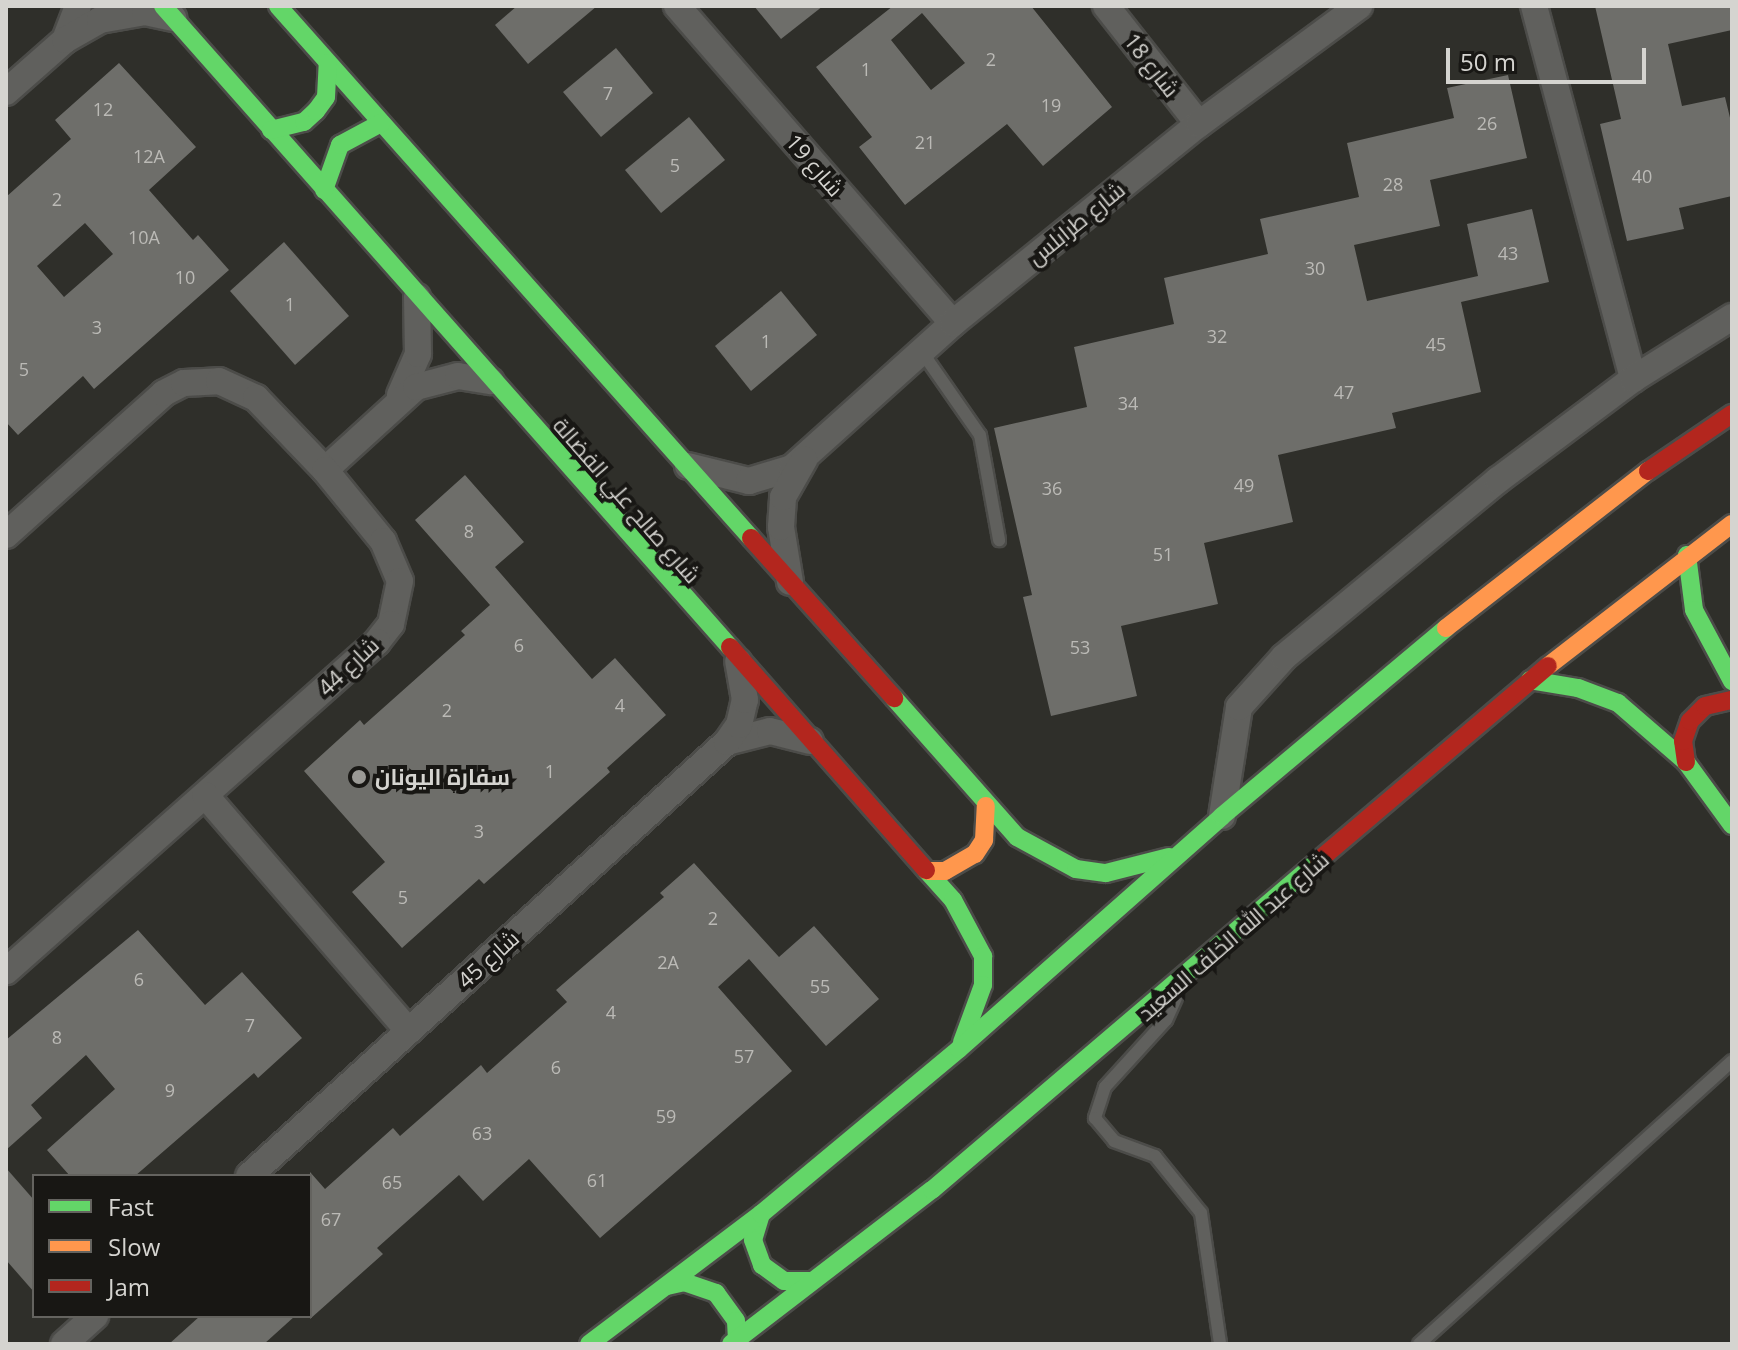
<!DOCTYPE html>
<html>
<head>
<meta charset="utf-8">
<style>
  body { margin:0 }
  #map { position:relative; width:1738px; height:1350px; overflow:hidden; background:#2f2f2a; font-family:"Open Sans",Cairo,sans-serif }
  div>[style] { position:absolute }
  .building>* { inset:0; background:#6e6e6a }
  .roads { filter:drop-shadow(2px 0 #4c4c49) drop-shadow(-2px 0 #4c4c49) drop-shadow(0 2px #4c4c49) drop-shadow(0 -2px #4c4c49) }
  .lane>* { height:12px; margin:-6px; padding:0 6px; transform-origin:6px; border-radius:6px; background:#60605d }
  .street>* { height:26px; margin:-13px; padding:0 13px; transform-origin:13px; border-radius:13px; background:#60605d }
  .fast>* { height:18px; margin:-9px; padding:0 9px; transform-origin:9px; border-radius:9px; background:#63d668 }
  .slow>* { height:18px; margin:-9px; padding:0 9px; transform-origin:9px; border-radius:9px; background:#ff974d }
  .jam>* { height:18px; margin:-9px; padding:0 9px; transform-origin:9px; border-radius:9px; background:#b3261e }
  .dots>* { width:22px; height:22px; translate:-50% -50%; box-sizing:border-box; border:4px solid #181714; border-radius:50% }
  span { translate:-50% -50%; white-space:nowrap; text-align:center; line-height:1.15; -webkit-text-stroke:8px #181714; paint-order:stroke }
  .number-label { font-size:18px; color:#bbbab6 }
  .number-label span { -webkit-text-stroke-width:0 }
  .street-label { font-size:22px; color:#d5d4d0 }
  .poi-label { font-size:22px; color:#d5d4d0; font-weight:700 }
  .left { translate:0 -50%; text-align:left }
  .frame { position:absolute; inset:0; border:8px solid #d5d4d0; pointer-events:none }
  .legend { position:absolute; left:32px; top:1174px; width:280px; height:144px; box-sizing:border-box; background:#181714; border:2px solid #64635f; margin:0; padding:10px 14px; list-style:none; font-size:24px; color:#d5d4d0 }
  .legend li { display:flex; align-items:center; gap:16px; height:40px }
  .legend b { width:40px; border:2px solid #64635f }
  .scale { position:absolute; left:1446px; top:48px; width:200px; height:36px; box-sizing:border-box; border:4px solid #d5d4d0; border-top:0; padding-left:10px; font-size:24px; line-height:28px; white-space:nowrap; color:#d5d4d0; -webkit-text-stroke:6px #181714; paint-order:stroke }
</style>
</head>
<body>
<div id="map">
  <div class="building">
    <i style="clip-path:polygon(517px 6px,597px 6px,528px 64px,495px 25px)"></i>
    <i style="clip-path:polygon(754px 6px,823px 6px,781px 39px)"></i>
    <i style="clip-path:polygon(evenodd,893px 6px,1031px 6px,1112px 107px,1043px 166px,1007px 124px,905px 205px,859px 147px,872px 137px,816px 67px,893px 6px,922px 13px,965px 63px,931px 90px,891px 40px,922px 13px)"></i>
    <i style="clip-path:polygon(1595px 6px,1732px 6px,1732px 30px,1668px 44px,1682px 106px,1725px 97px,1732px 126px,1732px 196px,1679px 208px,1684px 229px,1627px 241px,1600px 124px,1621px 119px)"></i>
    <i style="clip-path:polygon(616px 48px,653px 93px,601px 137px,563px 92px)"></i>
    <i style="clip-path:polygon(evenodd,119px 63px,196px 147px,149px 190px,193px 240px,198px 235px,229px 270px,94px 389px,83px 376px,18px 435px,6px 422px,6px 197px,71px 139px,55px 120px,119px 63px,85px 223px,113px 254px,64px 297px,37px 266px,85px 223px)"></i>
    <i style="clip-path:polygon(1508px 75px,1527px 158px,1430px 180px,1440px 226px,1354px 245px,1367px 301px,1478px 276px,1467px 224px,1532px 209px,1549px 282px,1461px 302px,1481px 392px,1392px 413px,1396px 428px,1278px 455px,1293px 522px,1204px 543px,1218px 604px,1121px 626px,1137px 696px,1051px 716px,1023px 597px,1032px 595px,994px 428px,1087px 407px,1074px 347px,1174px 324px,1164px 278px,1268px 254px,1260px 219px,1359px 197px,1347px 143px,1454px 118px,1447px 88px)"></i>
    <i style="clip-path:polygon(689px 117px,725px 160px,661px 213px,625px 170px)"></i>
    <i style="clip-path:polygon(284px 242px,349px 316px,295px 365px,230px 291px)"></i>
    <i style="clip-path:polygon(781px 291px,817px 335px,751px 391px,715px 346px)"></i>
    <i style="clip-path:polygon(465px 475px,524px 542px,495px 567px,592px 679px,615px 658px,666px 715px,607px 768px,610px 772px,484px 884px,479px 879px,402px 948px,352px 892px,385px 862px,304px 771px,360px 720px,364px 725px,465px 635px,461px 631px,490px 605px,415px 520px)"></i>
    <i style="clip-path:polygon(694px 863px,779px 957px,814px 926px,879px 999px,826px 1046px,749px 959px,718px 987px,792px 1071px,600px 1238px,529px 1159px,483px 1201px,459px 1175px,377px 1248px,383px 1254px,310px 1319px,310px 1172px,325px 1189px,393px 1128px,400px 1136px,481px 1065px,487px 1073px,567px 1002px,556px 990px,664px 897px,660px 893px)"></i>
    <i style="clip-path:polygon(138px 930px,205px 1005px,242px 972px,302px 1038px,258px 1078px,254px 1073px,135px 1176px,70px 1176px,47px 1150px,115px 1089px,86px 1055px,31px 1105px,42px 1118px,6px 1150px,6px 1040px)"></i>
    <i style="clip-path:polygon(6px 1168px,34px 1200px,34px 1292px,6px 1260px)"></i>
    <i style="clip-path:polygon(200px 1316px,295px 1316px,264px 1344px,169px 1344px)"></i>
  </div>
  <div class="roads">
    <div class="lane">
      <i style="left:922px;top:352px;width:101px;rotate:55.1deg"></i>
      <i style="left:980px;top:435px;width:107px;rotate:79.7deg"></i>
      <i style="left:1176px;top:998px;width:24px;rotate:114deg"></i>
      <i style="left:1166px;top:1020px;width:91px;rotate:132.3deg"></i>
      <i style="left:1105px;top:1087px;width:33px;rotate:108deg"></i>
      <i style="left:1095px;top:1118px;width:30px;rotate:50deg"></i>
      <i style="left:1114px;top:1141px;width:44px;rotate:20.1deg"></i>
      <i style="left:1155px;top:1156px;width:73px;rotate:51.1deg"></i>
      <i style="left:1201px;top:1213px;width:132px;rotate:81.7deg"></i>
      <i style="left:1419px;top:1344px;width:422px;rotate:-42.1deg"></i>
    </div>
    <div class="street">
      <i style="left:677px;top:6px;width:420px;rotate:49deg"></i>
      <i style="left:1106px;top:6px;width:150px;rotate:51.8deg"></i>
      <i style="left:1534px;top:6px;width:386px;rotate:75.1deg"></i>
      <i style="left:65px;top:40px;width:36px;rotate:-69deg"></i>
      <i style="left:6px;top:92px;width:79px;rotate:-41.4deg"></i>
      <i style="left:65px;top:40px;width:40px;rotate:-29.7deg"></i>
      <i style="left:100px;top:20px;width:46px;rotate:-10.1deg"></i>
      <i style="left:145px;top:12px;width:29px;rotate:12deg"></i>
      <i style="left:400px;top:395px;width:45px;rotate:-66.3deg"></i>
      <i style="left:418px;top:354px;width:57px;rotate:-91deg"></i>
      <i style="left:688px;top:466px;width:63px;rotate:13.8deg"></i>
      <i style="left:749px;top:481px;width:45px;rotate:-16.8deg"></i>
      <i style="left:792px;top:468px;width:217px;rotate:-42deg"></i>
      <i style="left:953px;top:323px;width:316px;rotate:-39deg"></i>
      <i style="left:1199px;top:124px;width:199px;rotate:-36.4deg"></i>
      <i style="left:325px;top:470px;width:123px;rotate:-42.4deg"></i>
      <i style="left:416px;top:387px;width:43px;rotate:-14.7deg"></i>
      <i style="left:458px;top:376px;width:33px;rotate:9deg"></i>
      <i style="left:6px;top:535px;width:212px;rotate:-41.9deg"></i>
      <i style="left:164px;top:393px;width:22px;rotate:-27deg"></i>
      <i style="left:184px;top:383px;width:35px;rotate:-3deg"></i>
      <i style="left:219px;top:381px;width:41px;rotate:24.7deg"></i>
      <i style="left:256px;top:398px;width:100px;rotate:46.2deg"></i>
      <i style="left:325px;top:470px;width:92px;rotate:50.8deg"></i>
      <i style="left:383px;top:541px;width:43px;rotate:67deg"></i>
      <i style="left:400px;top:581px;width:44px;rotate:101.8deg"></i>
      <i style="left:391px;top:624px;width:23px;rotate:128deg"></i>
      <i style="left:377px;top:642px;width:496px;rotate:138.4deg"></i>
      <i style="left:790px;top:582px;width:56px;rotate:-99.3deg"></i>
      <i style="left:781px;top:527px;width:30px;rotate:-86deg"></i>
      <i style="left:783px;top:497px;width:43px;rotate:-60.4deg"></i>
      <i style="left:727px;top:742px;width:44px;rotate:-14.3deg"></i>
      <i style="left:770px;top:731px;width:41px;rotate:14deg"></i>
      <i style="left:205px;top:795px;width:312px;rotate:49.2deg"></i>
      <i style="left:1222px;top:816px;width:110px;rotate:-81.1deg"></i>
      <i style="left:1239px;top:707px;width:67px;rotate:-48deg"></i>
      <i style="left:1284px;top:657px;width:278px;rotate:-39.6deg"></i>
      <i style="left:1498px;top:480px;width:169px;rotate:-36.8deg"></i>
      <i style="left:1633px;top:379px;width:117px;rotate:-32.1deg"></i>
      <i style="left:249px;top:1176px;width:646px;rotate:-42.24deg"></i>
      <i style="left:727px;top:742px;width:21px;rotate:-55deg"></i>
      <i style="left:739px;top:725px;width:26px;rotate:-77deg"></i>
      <i style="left:745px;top:700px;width:39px;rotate:-100deg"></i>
      <i style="left:64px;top:1344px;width:42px;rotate:-42.1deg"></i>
    </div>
    <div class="fast">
      <i style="left:163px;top:6px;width:856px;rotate:48.51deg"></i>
      <i style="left:278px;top:6px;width:712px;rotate:48.36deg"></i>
      <i style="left:271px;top:130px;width:34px;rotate:-14deg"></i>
      <i style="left:304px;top:122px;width:16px;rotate:-43deg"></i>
      <i style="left:316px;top:111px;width:17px;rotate:-54deg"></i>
      <i style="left:326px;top:97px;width:34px;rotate:-87deg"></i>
      <i style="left:324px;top:190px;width:48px;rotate:-70.4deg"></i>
      <i style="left:340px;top:145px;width:47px;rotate:-28.2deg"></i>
      <i style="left:1687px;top:555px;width:55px;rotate:82.7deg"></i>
      <i style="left:1694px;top:610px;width:81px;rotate:61.8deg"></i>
      <i style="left:1530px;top:680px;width:49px;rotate:9.5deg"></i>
      <i style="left:1578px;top:688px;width:43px;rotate:20.6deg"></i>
      <i style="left:1618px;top:703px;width:90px;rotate:40.9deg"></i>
      <i style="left:1686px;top:762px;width:78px;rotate:53.9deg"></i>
      <i style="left:894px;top:698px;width:186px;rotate:48.5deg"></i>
      <i style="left:1017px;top:837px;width:67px;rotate:28.5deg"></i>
      <i style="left:1076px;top:869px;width:30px;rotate:8deg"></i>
      <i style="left:1106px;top:873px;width:65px;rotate:-14.3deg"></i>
      <i style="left:926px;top:870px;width:40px;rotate:48deg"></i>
      <i style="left:953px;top:900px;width:64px;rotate:61.8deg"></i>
      <i style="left:983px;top:956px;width:29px;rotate:90deg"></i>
      <i style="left:983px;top:985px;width:61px;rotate:110.2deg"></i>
      <i style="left:761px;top:1214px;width:27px;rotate:107deg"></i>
      <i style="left:753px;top:1240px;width:27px;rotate:70deg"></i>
      <i style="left:762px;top:1265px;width:27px;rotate:36deg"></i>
      <i style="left:784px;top:1281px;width:27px"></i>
      <i style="left:667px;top:1286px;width:17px;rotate:-13deg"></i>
      <i style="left:684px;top:1282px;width:34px;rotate:19deg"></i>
      <i style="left:716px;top:1293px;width:34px;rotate:54deg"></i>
      <i style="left:736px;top:1321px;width:18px;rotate:87deg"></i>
      <i style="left:589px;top:1344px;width:216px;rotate:-37.1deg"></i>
      <i style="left:761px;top:1214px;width:258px;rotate:-39.8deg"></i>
      <i style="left:959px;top:1049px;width:351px;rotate:-41.5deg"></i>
      <i style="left:1222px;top:816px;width:292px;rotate:-40deg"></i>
      <i style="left:731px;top:1344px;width:253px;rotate:-37.5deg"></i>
      <i style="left:932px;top:1190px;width:509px;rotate:-40.45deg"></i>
    </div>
    <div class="slow">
      <i style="left:1446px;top:628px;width:256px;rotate:-37.9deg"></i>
      <i style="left:1548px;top:666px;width:232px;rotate:-37.7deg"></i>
      <i style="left:928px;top:871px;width:17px"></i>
      <i style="left:945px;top:871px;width:34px;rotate:-30deg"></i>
      <i style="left:975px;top:854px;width:17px;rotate:-57deg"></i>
      <i style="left:984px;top:840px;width:34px;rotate:-87deg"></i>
    </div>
    <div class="jam">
      <i style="left:1648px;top:471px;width:102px;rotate:-34.2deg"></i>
      <i style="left:751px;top:538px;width:215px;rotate:48.2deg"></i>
      <i style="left:730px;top:647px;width:297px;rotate:48.7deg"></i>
      <i style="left:1686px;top:762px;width:21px;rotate:-98deg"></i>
      <i style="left:1683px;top:741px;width:21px;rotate:-71deg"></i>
      <i style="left:1690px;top:721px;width:21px;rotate:-45deg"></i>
      <i style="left:1705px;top:706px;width:28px;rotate:-13deg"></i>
      <i style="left:1319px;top:860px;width:300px;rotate:-40.3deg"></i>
    </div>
  </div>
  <div class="dots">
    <i style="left:359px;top:777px;background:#9b9a96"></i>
  </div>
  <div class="number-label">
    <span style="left:991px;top:59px">2</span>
    <span style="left:866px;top:69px">1</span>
    <span style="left:608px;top:93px">7</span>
    <span style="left:1051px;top:105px">19</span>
    <span style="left:103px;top:109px">12</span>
    <span style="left:1487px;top:123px">26</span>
    <span style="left:925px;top:142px">21</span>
    <span style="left:149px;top:156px">12A</span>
    <span style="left:675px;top:165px">5</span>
    <span style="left:1642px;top:176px">40</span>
    <span style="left:1393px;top:184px">28</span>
    <span style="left:57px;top:199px">2</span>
    <span style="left:144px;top:237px">10A</span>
    <span style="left:1508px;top:253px">43</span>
    <span style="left:1315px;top:268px">30</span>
    <span style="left:185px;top:277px">10</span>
    <span style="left:290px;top:304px">1</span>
    <span style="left:97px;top:327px">3</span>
    <span style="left:1217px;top:336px">32</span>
    <span style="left:766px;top:341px">1</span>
    <span style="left:1436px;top:344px">45</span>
    <span style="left:24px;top:369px">5</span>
    <span style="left:1344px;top:392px">47</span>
    <span style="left:1128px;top:403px">34</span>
    <span style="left:1244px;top:485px">49</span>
    <span style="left:1052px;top:488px">36</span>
    <span style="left:469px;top:531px">8</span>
    <span style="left:1163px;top:554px">51</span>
    <span style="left:519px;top:645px">6</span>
    <span style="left:1080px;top:647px">53</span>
    <span style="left:620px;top:705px">4</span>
    <span style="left:447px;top:710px">2</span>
    <span style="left:550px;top:771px">1</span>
    <span style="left:479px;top:831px">3</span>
    <span style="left:403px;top:897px">5</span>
    <span style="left:713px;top:918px">2</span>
    <span style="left:668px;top:962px">2A</span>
    <span style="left:139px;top:979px">6</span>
    <span style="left:820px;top:986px">55</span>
    <span style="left:611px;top:1012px">4</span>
    <span style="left:250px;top:1025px">7</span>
    <span style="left:57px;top:1037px">8</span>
    <span style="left:744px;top:1056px">57</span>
    <span style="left:556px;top:1067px">6</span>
    <span style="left:170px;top:1090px">9</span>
    <span style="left:666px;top:1116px">59</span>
    <span style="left:482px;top:1133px">63</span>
    <span style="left:597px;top:1180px">61</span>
    <span style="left:392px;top:1182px">65</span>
    <span style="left:331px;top:1219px">67</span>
  </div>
  <div class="street-label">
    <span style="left:1152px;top:65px;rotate:52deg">شارع 18</span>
    <span style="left:815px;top:165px;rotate:49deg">شارع 19</span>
    <span style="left:1076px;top:223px;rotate:-39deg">شارع طرابلس</span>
    <span style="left:627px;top:500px;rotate:49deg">شارع صالح علي الفضالة</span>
    <span style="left:348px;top:666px;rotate:-43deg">شارع 44</span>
    <span style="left:1233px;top:936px;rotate:-41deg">شارع عبد الله الخلف السعيد</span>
    <span style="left:488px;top:959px;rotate:-42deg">شارع 45</span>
  </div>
  <div class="poi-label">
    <span class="left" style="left:375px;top:777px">سفارة اليونان</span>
  </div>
  <div class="frame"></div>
  <ul class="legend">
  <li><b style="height:10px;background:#63d668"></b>Fast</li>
  <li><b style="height:10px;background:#ff974d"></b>Slow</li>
  <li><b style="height:10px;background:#b3261e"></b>Jam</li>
  </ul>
  <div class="scale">50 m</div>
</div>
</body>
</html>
